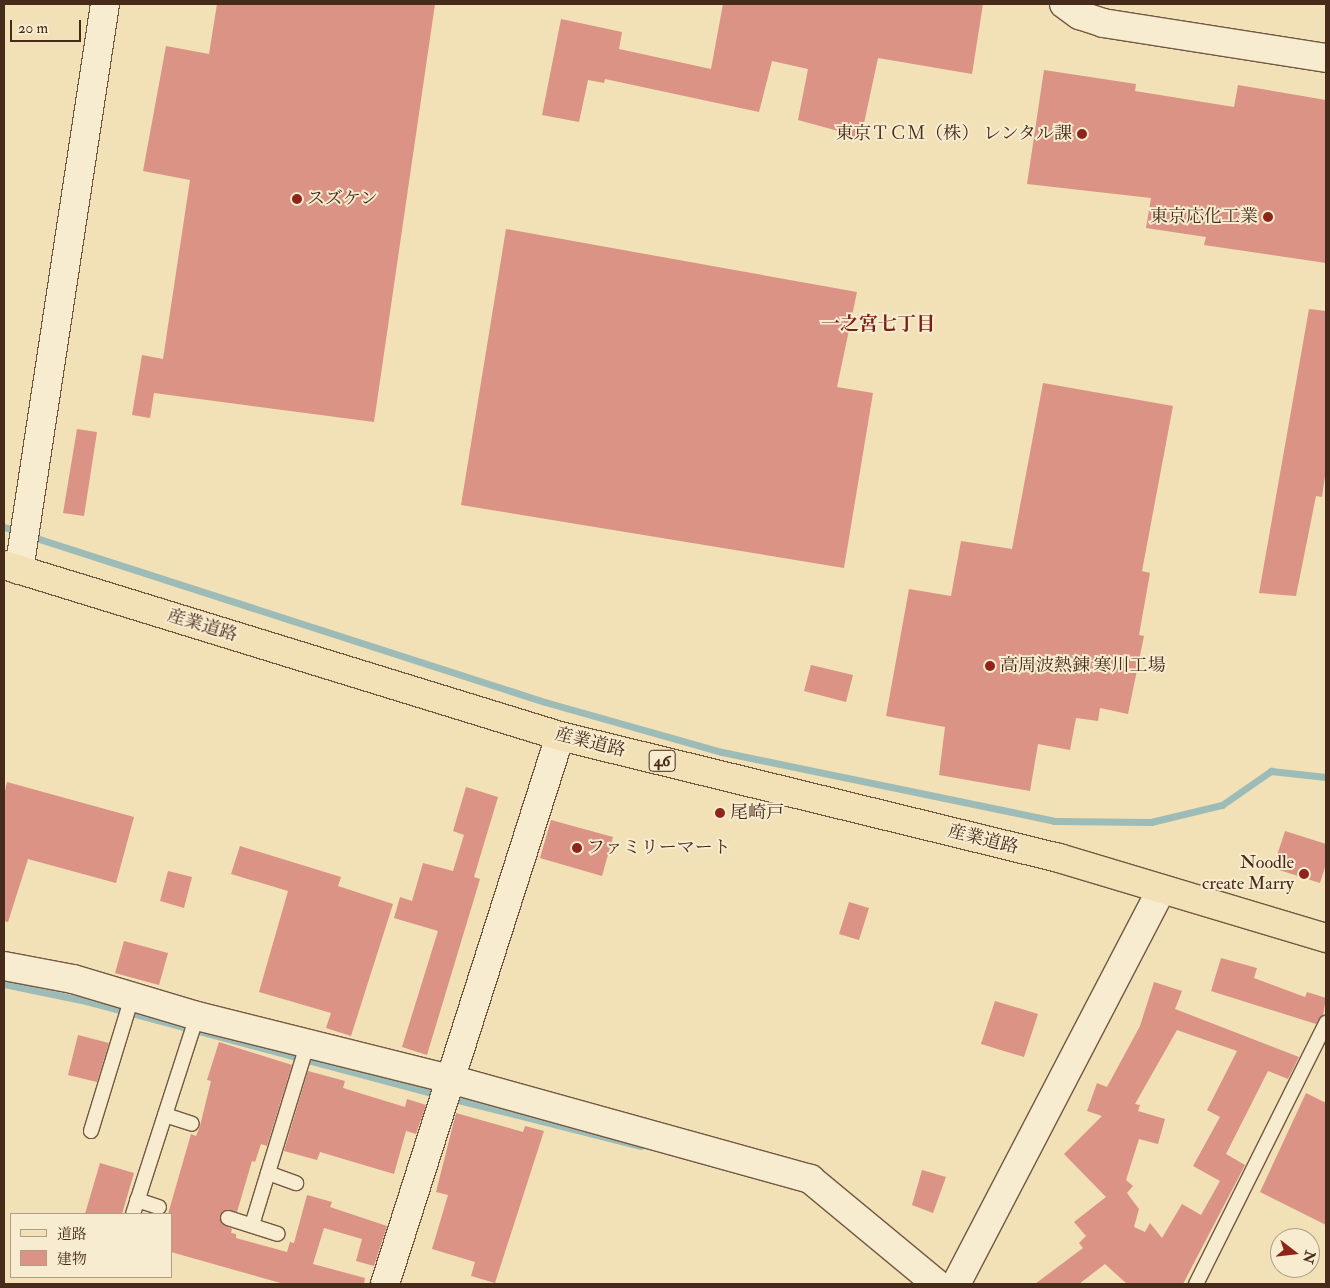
<!DOCTYPE html>
<html>
<head>
<meta charset="utf-8">
<style>
  body { margin:0 }
  #map { position:relative; width:1330px; height:1288px; overflow:hidden; background:#f2e0b6; font-family:"IM FELL Double Pica","Noto Serif JP",serif }
  div>[style] { position:absolute }
  .stream>* { height:7px; margin:-3.5px; padding:0 3.5px; transform-origin:3.5px; border-radius:3.5px; background:#9dbbb7 }
  .building>* { inset:0; background:#da9384 }
  .roads { filter:drop-shadow(1px 0 #725841) drop-shadow(-1px 0 #725841) drop-shadow(0 1px #725841) drop-shadow(0 -1px #725841) }
  .service>* { height:14px; margin:-7px; padding:0 7px; transform-origin:7px; border-radius:7px; background:#f7ebd0 }
  .minor>* { height:28px; margin:-14px; padding:0 14px; transform-origin:14px; border-radius:14px; background:#f7ebd0 }
  .tertiary>* { height:28px; margin:-14px; padding:0 14px; transform-origin:14px; border-radius:14px; background:#f7ebd0 }
  .primary>* { height:28px; margin:-14px; padding:0 14px; transform-origin:14px; border-radius:14px; background:#f2e0b6 }
  .dots>* { width:14px; height:14px; translate:-50% -50%; box-sizing:border-box; border:2px solid #f7ebd0; border-radius:50% }
  span { translate:-50% -50%; white-space:nowrap; text-align:center; line-height:1.15; -webkit-text-stroke:4px #f7ebd0; paint-order:stroke }
  .shield-label span { padding:1px 4px; background:#f7ebd0; border:1px solid; border-radius:4px; -webkit-text-stroke-width:0 }
  .shield-label { font-size:16px; color:#472b1a; font-weight:700 }
  .poi-label { font-size:18px; color:#472b1a }
  .right { translate:-100% -50%; text-align:right }
  .left { translate:0 -50%; text-align:left }
  .street-label { font-size:18px; color:#472b1a }
  .neighbourhood-label { font-size:19px; color:#7a1f14; font-weight:700 }
  .frame { position:absolute; inset:0; border:5px solid #472b1a; pointer-events:none }
  .legend { position:absolute; left:10px; top:1213px; width:162px; height:65px; box-sizing:border-box; background:#f7ebd0; border:1px solid #b19e87; margin:0; padding:6px 9px; list-style:none; font-size:15px; color:#472b1a }
  .legend li { display:flex; align-items:center; gap:10px; height:25px }
  .legend b { width:25px; border:1px solid #b19e87 }
  .north { position:absolute; left:1270px; top:1228px; width:50px; height:50px; box-sizing:border-box; background:#f7ebd0; border:1px solid #b19e87; border-radius:50%; rotate:106deg; font-size:14px; font-weight:700; line-height:20px; text-align:center; color:#472b1a }
  .north::after { content:''; display:block; margin:auto; width:18px; height:22px; background:#8f2418; clip-path:polygon(50% 0,100% 100%,50% 72%,0 100%) }
  .scale { position:absolute; left:10px; top:20px; width:71px; height:22px; box-sizing:border-box; border:2px solid #472b1a; border-top:0; padding-left:6px; font-size:15px; line-height:18px; white-space:nowrap; color:#472b1a; -webkit-text-stroke:4px #f7ebd0; paint-order:stroke }
</style>
</head>
<body>
<div id="map">
  <div class="stream">
    <i style="left:4px;top:527px;width:16px;rotate:18deg"></i>
    <i style="left:30px;top:536px;width:541px;rotate:17.87deg"></i>
    <i style="left:545px;top:702px;width:184px;rotate:15.8deg"></i>
    <i style="left:722px;top:752px;width:339px;rotate:11.7deg"></i>
    <i style="left:1054px;top:821px;width:97px;rotate:0.6deg"></i>
    <i style="left:1151px;top:822px;width:73px;rotate:-13.5deg"></i>
    <i style="left:1222px;top:805px;width:60px;rotate:-34.8deg"></i>
    <i style="left:1271px;top:771px;width:55px;rotate:6.2deg"></i>
    <i style="left:4px;top:984px;width:84px;rotate:11.7deg"></i>
    <i style="left:86px;top:1001px;width:365px;rotate:14.9deg"></i>
    <i style="left:450px;top:1098px;width:197px;rotate:14.1deg"></i>
  </div>
  <div class="building">
    <i style="clip-path:polygon(217px 4px,435px 4px,374px 422px,154px 393px,150px 418px,132px 415px,142px 355px,163px 359px,190px 180px,143px 171px,166px 46px,209px 54px)"></i>
    <i style="clip-path:polygon(723px 4px,983px 4px,972px 74px,878px 58px,860px 142px,841px 137px,842px 132px,798px 120px,808px 69px,772px 61px,759px 112px,605px 79px,604px 83px,588px 80px,579px 122px,542px 115px,561px 19px,622px 32px,619px 49px,711px 69px)"></i>
    <i style="clip-path:polygon(1044px 70px,1136px 84px,1135px 91px,1234px 107px,1238px 85px,1326px 100px,1326px 263px,1204px 245px,1206px 237px,1146px 228px,1151px 198px,1027px 184px)"></i>
    <i style="clip-path:polygon(506px 229px,857px 292px,837px 387px,873px 393px,844px 568px,461px 505px)"></i>
    <i style="clip-path:polygon(1309px 309px,1326px 311px,1326px 469px,1322px 497px,1316px 496px,1296px 596px,1259px 593px)"></i>
    <i style="clip-path:polygon(1043px 383px,1173px 406px,1142px 571px,1150px 573px,1139px 635px,1144px 636px,1128px 714px,1100px 708px,1098px 721px,1076px 718px,1070px 750px,1038px 744px,1030px 791px,939px 775px,945px 727px,886px 716px,909px 589px,951px 596px,961px 541px,1012px 549px)"></i>
    <i style="clip-path:polygon(77px 429px,97px 432px,84px 516px,63px 513px)"></i>
    <i style="clip-path:polygon(811px 665px,853px 675px,846px 702px,804px 691px)"></i>
    <i style="clip-path:polygon(7px 782px,134px 817px,116px 883px,28px 859px,8px 922px,4px 921px,4px 796px)"></i>
    <i style="clip-path:polygon(466px 787px,498px 797px,474px 877px,480px 879px,427px 1055px,402px 1047px,438px 931px,394px 918px,400px 897px,412px 901px,423px 863px,453px 871px,464px 835px,453px 831px)"></i>
    <i style="clip-path:polygon(551px 820px,613px 837px,602px 876px,540px 858px)"></i>
    <i style="clip-path:polygon(1285px 831px,1326px 844px,1326px 864px,1320px 883px,1273px 868px)"></i>
    <i style="clip-path:polygon(240px 846px,341px 877px,338px 886px,393px 904px,351px 1036px,326px 1028px,331px 1013px,259px 992px,288px 891px,231px 874px)"></i>
    <i style="clip-path:polygon(168px 871px,192px 877px,184px 908px,160px 901px)"></i>
    <i style="clip-path:polygon(849px 902px,869px 908px,859px 940px,839px 934px)"></i>
    <i style="clip-path:polygon(124px 941px,168px 953px,159px 985px,115px 973px)"></i>
    <i style="clip-path:polygon(1221px 958px,1257px 968px,1254px 978px,1305px 997px,1307px 992px,1326px 998px,1323px 1015px,1316px 1024px,1211px 991px)"></i>
    <i style="clip-path:polygon(evenodd,1154px 982px,1182px 991px,1175px 1009px,1299px 1057px,1288px 1079px,1268px 1071px,1226px 1154px,1245px 1165px,1183px 1284px,1127px 1284px,1105px 1264px,1079px 1284px,1035px 1284px,1083px 1248px,1079px 1243px,1086px 1236px,1074px 1222px,1106px 1197px,1064px 1154px,1102px 1116px,1087px 1111px,1097px 1083px,1107px 1087px,1140px 1026px,1154px 982px,1177px 1030px,1237px 1051px,1207px 1110px,1220px 1117px,1193px 1166px,1220px 1181px,1201px 1215px,1182px 1204px,1162px 1238px,1150px 1223px,1145px 1232px,1134px 1227px,1139px 1209px,1127px 1193px,1133px 1186px,1126px 1180px,1139px 1139px,1158px 1144px,1165px 1119px,1138px 1111px,1140px 1105px,1135px 1104px,1177px 1030px)"></i>
    <i style="clip-path:polygon(995px 1001px,1038px 1014px,1024px 1057px,981px 1044px)"></i>
    <i style="clip-path:polygon(78px 1035px,109px 1043px,97px 1082px,68px 1075px)"></i>
    <i style="clip-path:polygon(219px 1042px,292px 1065px,267px 1146px,261px 1144px,255px 1162px,252px 1161px,237px 1212px,223px 1211px,221px 1223px,232px 1229px,231px 1233px,236px 1234px,236px 1238px,287px 1252px,290px 1242px,294px 1243px,307px 1195px,332px 1202px,330px 1207px,387px 1226px,374px 1266px,356px 1261px,362px 1239px,324px 1228px,313px 1264px,365px 1278px,364px 1284px,284px 1284px,171px 1252px,171px 1214px,168px 1214px,191px 1134px,196px 1136px,200px 1126px,211px 1081px,207px 1080px)"></i>
    <i style="clip-path:polygon(308px 1071px,345px 1081px,343px 1088px,405px 1107px,407px 1099px,426px 1105px,416px 1134px,406px 1131px,394px 1174px,320px 1152px,317px 1160px,284px 1151px)"></i>
    <i style="clip-path:polygon(1306px 1093px,1326px 1103px,1326px 1225px,1260px 1192px)"></i>
    <i style="clip-path:polygon(456px 1113px,523px 1132px,525px 1126px,544px 1131px,495px 1283px,471px 1276px,475px 1262px,432px 1249px,448px 1195px,436px 1192px)"></i>
    <i style="clip-path:polygon(100px 1163px,134px 1173px,122px 1214px,85px 1214px)"></i>
    <i style="clip-path:polygon(922px 1170px,946px 1177px,933px 1213px,912px 1205px)"></i>
  </div>
  <div class="roads">
    <div class="service">
      <i style="left:165px;top:1115px;width:28px;rotate:18deg"></i>
      <i style="left:91px;top:1131px;width:140px;rotate:-73deg"></i>
      <i style="left:268px;top:1173px;width:30px;rotate:20deg"></i>
      <i style="left:137px;top:1200px;width:23px;rotate:18deg"></i>
      <i style="left:133px;top:1214px;width:208px;rotate:-72.1deg"></i>
      <i style="left:228px;top:1218px;width:52px;rotate:17.7deg"></i>
      <i style="left:252px;top:1225px;width:191px;rotate:-73deg"></i>
      <i style="left:1196px;top:1284px;width:292px;rotate:-63.5deg"></i>
    </div>
    <div class="minor">
      <i style="left:19px;top:570px;width:572px;rotate:-81.36deg"></i>
      <i style="left:4px;top:966px;width:70px;rotate:10.7deg"></i>
      <i style="left:73px;top:979px;width:129px;rotate:16.6deg"></i>
      <i style="left:197px;top:1016px;width:261px;rotate:14deg"></i>
      <i style="left:450px;top:1079px;width:374px;rotate:15.5deg"></i>
      <i style="left:810px;top:1179px;width:165px;rotate:39.6deg"></i>
      <i style="left:385px;top:1284px;width:575px;rotate:-72.29deg"></i>
      <i style="left:956px;top:1284px;width:445px;rotate:-62.5deg"></i>
    </div>
    <div class="tertiary">
      <i style="left:1064px;top:4px;width:19px;rotate:36deg"></i>
      <i style="left:1079px;top:15px;width:25px;rotate:18deg"></i>
      <i style="left:1103px;top:23px;width:226px;rotate:8.9deg"></i>
    </div>
    <div class="primary">
      <i style="left:4px;top:565px;width:582px;rotate:17.1deg"></i>
      <i style="left:560px;top:736px;width:514px;rotate:13.74deg"></i>
      <i style="left:1059px;top:858px;width:279px;rotate:16.7deg"></i>
    </div>
  </div>
  <div class="dots">
    <i style="left:1082px;top:134px;background:#8f2418"></i>
    <i style="left:297px;top:199px;background:#8f2418"></i>
    <i style="left:1268px;top:217px;background:#8f2418"></i>
    <i style="left:990px;top:666px;background:#8f2418"></i>
    <i style="left:720px;top:813px;background:#8f2418"></i>
    <i style="left:577px;top:848px;background:#8f2418"></i>
    <i style="left:1304px;top:874px;background:#8f2418"></i>
  </div>
  <div class="shield-label">
    <span style="left:662px;top:761px">46</span>
  </div>
  <div class="poi-label">
    <span class="right" style="left:1072px;top:134px">東京ＴＣＭ（株） レンタル課</span>
    <span class="left" style="left:307px;top:199px">スズケン</span>
    <span class="right" style="left:1258px;top:217px">東京応化工業</span>
    <span class="left" style="left:1000px;top:666px">高周波熱錬 寒川工場</span>
    <span class="left" style="left:730px;top:813px">尾崎戸</span>
    <span class="left" style="left:587px;top:848px">ファミリーマート</span>
    <span class="right" style="left:1294px;top:874px">Noodle<br>create Marry</span>
  </div>
  <div class="street-label">
    <span style="left:202px;top:626px;rotate:17deg">産業道路</span>
    <span style="left:590px;top:743px;rotate:14deg">産業道路</span>
    <span style="left:983px;top:840px;rotate:14deg">産業道路</span>
  </div>
  <div class="neighbourhood-label">
    <span style="left:878px;top:325px">一之宮七丁目</span>
  </div>
  <div class="frame"></div>
  <ul class="legend">
  <li><b style="height:6px;background:#f2e0b6"></b>道路</li>
  <li><b style="height:14px;background:#da9384"></b>建物</li>
  </ul>
  <div class="north">N</div>
  <div class="scale">20 m</div>
</div>
</body>
</html>
